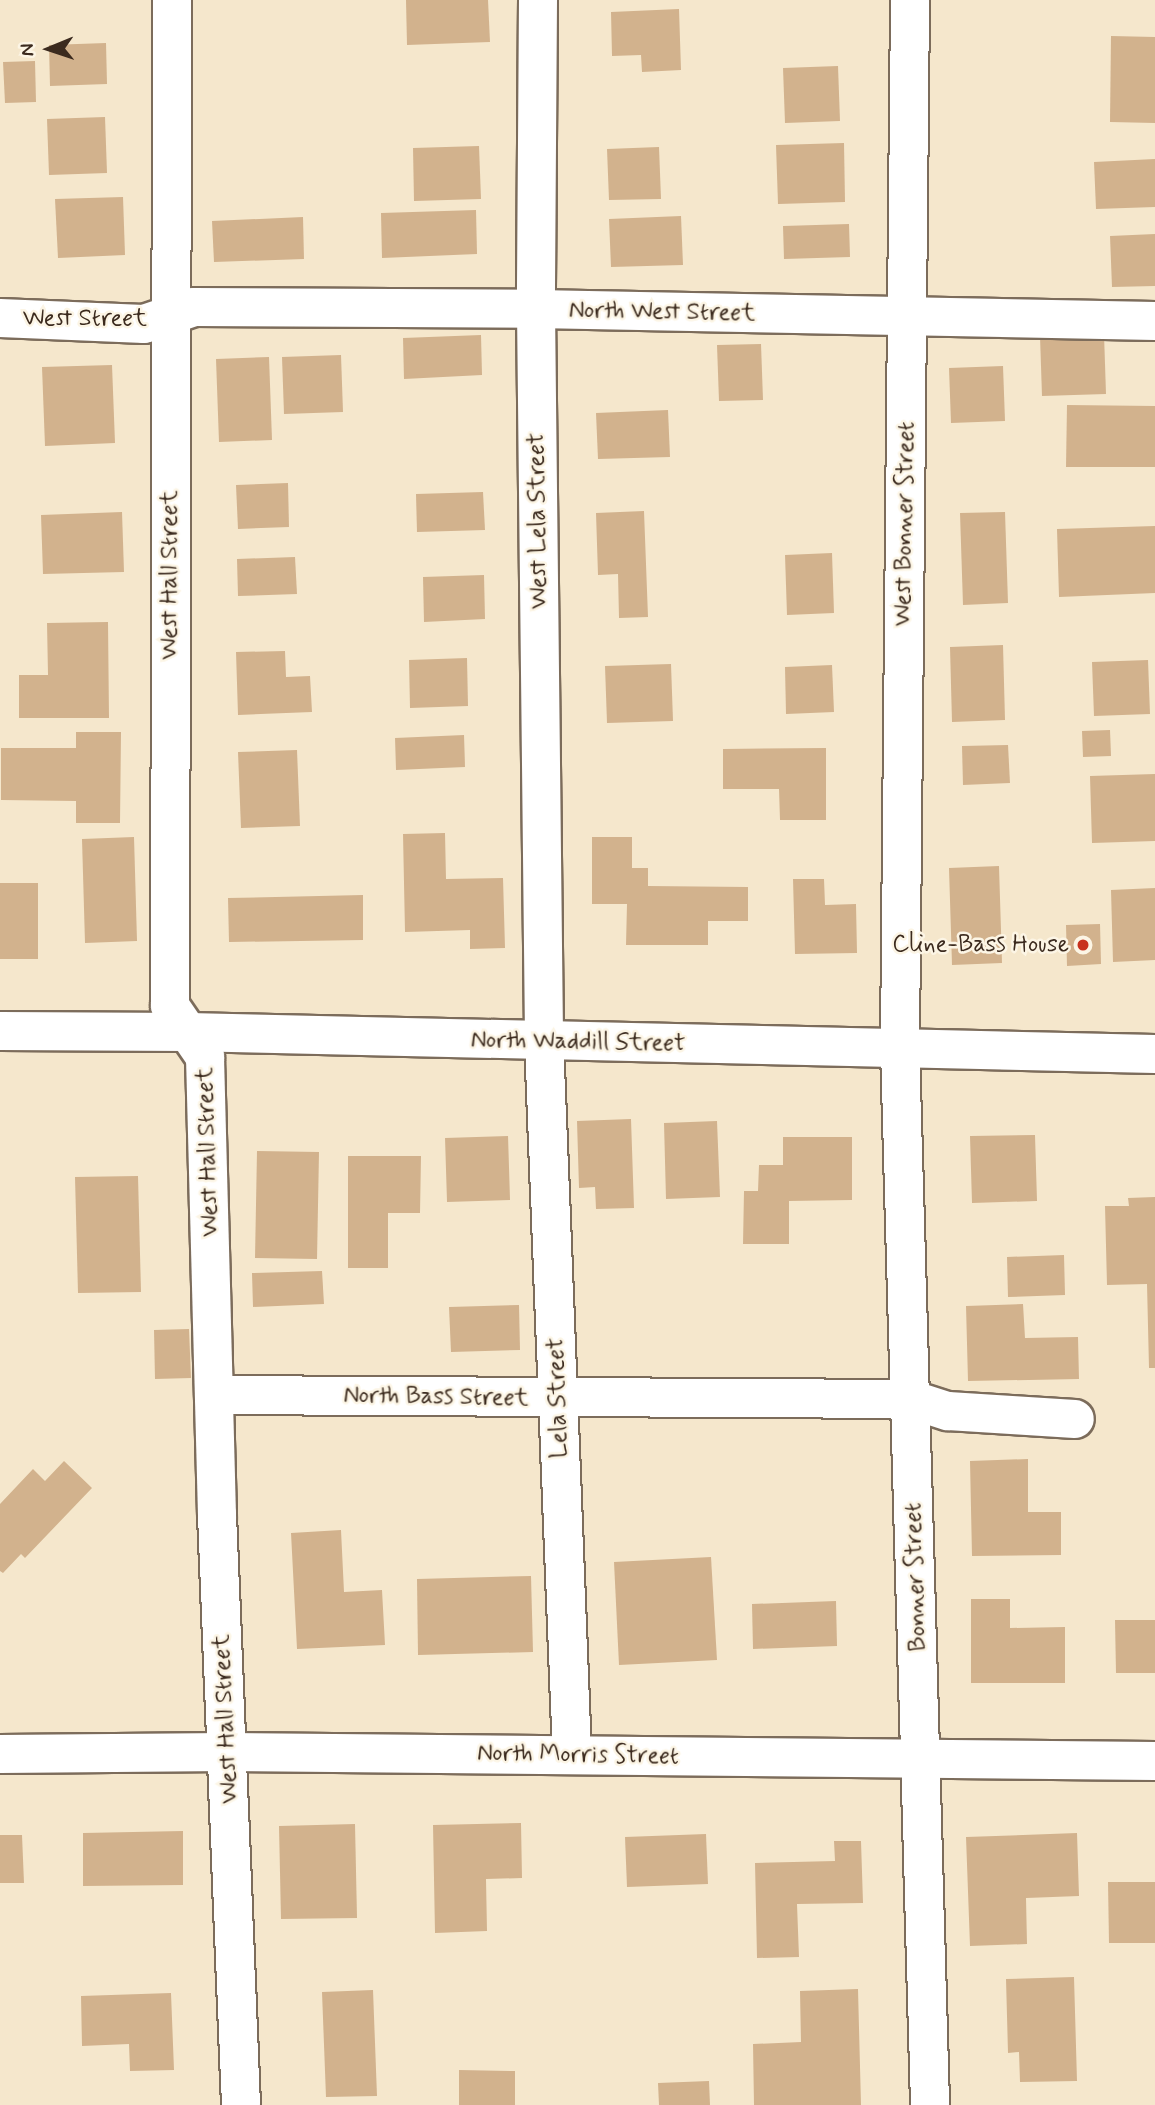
<!DOCTYPE html>
<html>
<head>
<meta charset="utf-8">
<style>
  body { margin:0 }
  #map { position:relative; width:1155px; height:2105px; overflow:hidden; background:#f5e7cc; font-family:Mynerve,sans-serif }
  div>[style] { position:absolute }
  .building>* { inset:0; background:#d2b28d }
  .roads { filter:drop-shadow(2px 0 #7c6c5b) drop-shadow(-2px 0 #7c6c5b) drop-shadow(0 2px #7c6c5b) drop-shadow(0 -2px #7c6c5b) }
  .minor>* { height:38px; margin:-19px; padding:0 19px; transform-origin:19px; border-radius:19px; background:#fff }
  .dots>* { width:19px; height:19px; translate:-50% -50%; box-sizing:border-box; border:4px solid #fcf5e5; border-radius:50% }
  span { translate:-50% -50%; white-space:nowrap; text-align:center; line-height:1.15; -webkit-text-stroke:5px #fcf5e5; paint-order:stroke }
  .street-label { font-size:24px; color:#3b2a1e }
  .poi-label { font-size:24px; color:#3b2a1e }
  .right { translate:-100% -50%; text-align:right }
  .north { position:absolute; left:14px; top:14px; width:70px; height:70px; -webkit-text-stroke:5px #fcf5e5; paint-order:stroke; rotate:268deg; font-size:19px; font-weight:700; line-height:28px; text-align:center; color:#3b2a1e }
  .north::after { content:''; display:block; margin:auto; width:24px; height:32px; background:#3b2a1e; clip-path:polygon(50% 0,100% 100%,50% 72%,0 100%) }
</style>
</head>
<body>
<div id="map">
  <div class="building">
    <i style="clip-path:polygon(406px 0,488px 0,490px 42px,407px 45px)"></i>
    <i style="clip-path:polygon(679px 9px,681px 70px,642px 72px,641px 55px,612px 56px,611px 12px)"></i>
    <i style="clip-path:polygon(1111px 36px,1155px 37px,1155px 123px,1110px 122px)"></i>
    <i style="clip-path:polygon(106px 43px,107px 84px,50px 86px,49px 45px)"></i>
    <i style="clip-path:polygon(35px 61px,36px 102px,5px 103px,3px 62px)"></i>
    <i style="clip-path:polygon(838px 66px,840px 121px,785px 123px,783px 68px)"></i>
    <i style="clip-path:polygon(105px 117px,107px 173px,49px 175px,47px 119px)"></i>
    <i style="clip-path:polygon(844px 143px,845px 202px,778px 204px,776px 145px)"></i>
    <i style="clip-path:polygon(479px 146px,481px 199px,414px 201px,413px 148px)"></i>
    <i style="clip-path:polygon(659px 147px,661px 199px,609px 200px,607px 149px)"></i>
    <i style="clip-path:polygon(1155px 159px,1155px 207px,1096px 209px,1094px 162px)"></i>
    <i style="clip-path:polygon(123px 197px,125px 255px,58px 258px,55px 199px)"></i>
    <i style="clip-path:polygon(476px 210px,477px 254px,382px 258px,381px 213px)"></i>
    <i style="clip-path:polygon(681px 216px,683px 265px,611px 267px,609px 219px)"></i>
    <i style="clip-path:polygon(303px 217px,304px 259px,214px 262px,212px 221px)"></i>
    <i style="clip-path:polygon(849px 224px,850px 257px,784px 259px,783px 226px)"></i>
    <i style="clip-path:polygon(1155px 234px,1155px 286px,1112px 287px,1110px 236px)"></i>
    <i style="clip-path:polygon(1104px 334px,1106px 394px,1042px 396px,1040px 336px)"></i>
    <i style="clip-path:polygon(481px 335px,482px 375px,404px 379px,403px 338px)"></i>
    <i style="clip-path:polygon(761px 344px,763px 400px,719px 401px,717px 345px)"></i>
    <i style="clip-path:polygon(341px 355px,343px 412px,284px 414px,282px 357px)"></i>
    <i style="clip-path:polygon(269px 357px,272px 440px,219px 442px,216px 359px)"></i>
    <i style="clip-path:polygon(112px 365px,115px 443px,45px 446px,42px 367px)"></i>
    <i style="clip-path:polygon(1003px 366px,1005px 421px,951px 423px,949px 368px)"></i>
    <i style="clip-path:polygon(1067px 405px,1155px 406px,1155px 467px,1066px 467px)"></i>
    <i style="clip-path:polygon(668px 410px,670px 457px,598px 459px,596px 413px)"></i>
    <i style="clip-path:polygon(288px 483px,289px 527px,238px 529px,236px 485px)"></i>
    <i style="clip-path:polygon(483px 492px,485px 530px,417px 532px,416px 494px)"></i>
    <i style="clip-path:polygon(644px 511px,648px 617px,619px 618px,618px 574px,598px 575px,596px 513px)"></i>
    <i style="clip-path:polygon(122px 512px,124px 572px,43px 574px,41px 515px)"></i>
    <i style="clip-path:polygon(1005px 512px,1008px 603px,963px 605px,960px 513px)"></i>
    <i style="clip-path:polygon(1155px 526px,1155px 593px,1059px 597px,1057px 529px)"></i>
    <i style="clip-path:polygon(832px 553px,834px 613px,787px 615px,785px 555px)"></i>
    <i style="clip-path:polygon(295px 557px,297px 594px,238px 596px,237px 559px)"></i>
    <i style="clip-path:polygon(484px 575px,485px 619px,424px 622px,423px 577px)"></i>
    <i style="clip-path:polygon(108px 622px,109px 718px,19px 718px,19px 675px,48px 675px,47px 623px)"></i>
    <i style="clip-path:polygon(1003px 645px,1005px 720px,952px 722px,950px 647px)"></i>
    <i style="clip-path:polygon(285px 651px,286px 677px,310px 676px,312px 712px,238px 715px,236px 652px)"></i>
    <i style="clip-path:polygon(467px 658px,468px 706px,410px 708px,409px 660px)"></i>
    <i style="clip-path:polygon(1148px 660px,1150px 714px,1094px 716px,1092px 662px)"></i>
    <i style="clip-path:polygon(671px 664px,673px 721px,607px 723px,605px 666px)"></i>
    <i style="clip-path:polygon(832px 665px,834px 712px,786px 714px,785px 667px)"></i>
    <i style="clip-path:polygon(1110px 730px,1111px 756px,1083px 757px,1082px 731px)"></i>
    <i style="clip-path:polygon(76px 732px,121px 732px,120px 823px,76px 823px,76px 801px,1px 800px,1px 748px,76px 748px)"></i>
    <i style="clip-path:polygon(464px 735px,465px 767px,396px 770px,395px 738px)"></i>
    <i style="clip-path:polygon(1008px 745px,1010px 783px,963px 785px,962px 746px)"></i>
    <i style="clip-path:polygon(826px 748px,826px 820px,780px 820px,779px 789px,723px 789px,723px 749px)"></i>
    <i style="clip-path:polygon(297px 750px,300px 826px,241px 828px,238px 752px)"></i>
    <i style="clip-path:polygon(1155px 774px,1155px 841px,1092px 843px,1090px 776px)"></i>
    <i style="clip-path:polygon(445px 833px,446px 879px,503px 878px,505px 948px,470px 949px,470px 930px,405px 932px,403px 834px)"></i>
    <i style="clip-path:polygon(134px 837px,137px 941px,85px 943px,82px 839px)"></i>
    <i style="clip-path:polygon(592px 837px,632px 837px,632px 868px,648px 868px,648px 886px,748px 887px,748px 921px,708px 921px,708px 945px,626px 945px,627px 904px,592px 904px)"></i>
    <i style="clip-path:polygon(999px 866px,1002px 963px,952px 965px,949px 868px)"></i>
    <i style="clip-path:polygon(793px 879px,824px 879px,825px 905px,856px 904px,857px 953px,795px 954px)"></i>
    <i style="clip-path:polygon(0 883px,38px 883px,38px 959px,0 959px)"></i>
    <i style="clip-path:polygon(1155px 888px,1155px 960px,1113px 962px,1111px 890px)"></i>
    <i style="clip-path:polygon(363px 895px,363px 940px,229px 942px,228px 898px)"></i>
    <i style="clip-path:polygon(1100px 924px,1101px 964px,1067px 966px,1066px 925px)"></i>
    <i style="clip-path:polygon(631px 1119px,634px 1208px,596px 1209px,595px 1187px,579px 1188px,577px 1121px)"></i>
    <i style="clip-path:polygon(717px 1121px,720px 1197px,666px 1199px,664px 1123px)"></i>
    <i style="clip-path:polygon(1035px 1135px,1037px 1201px,972px 1203px,970px 1136px)"></i>
    <i style="clip-path:polygon(508px 1136px,510px 1200px,447px 1202px,445px 1138px)"></i>
    <i style="clip-path:polygon(783px 1137px,852px 1137px,852px 1200px,789px 1201px,789px 1244px,743px 1244px,744px 1191px,758px 1191px,759px 1165px,783px 1165px)"></i>
    <i style="clip-path:polygon(257px 1151px,319px 1152px,317px 1259px,255px 1258px)"></i>
    <i style="clip-path:polygon(348px 1156px,421px 1156px,420px 1213px,388px 1213px,388px 1268px,348px 1268px)"></i>
    <i style="clip-path:polygon(138px 1176px,141px 1292px,78px 1293px,75px 1177px)"></i>
    <i style="clip-path:polygon(1155px 1197px,1155px 1368px,1149px 1368px,1147px 1284px,1107px 1285px,1105px 1206px,1129px 1206px,1128px 1198px)"></i>
    <i style="clip-path:polygon(1064px 1255px,1065px 1295px,1008px 1297px,1007px 1257px)"></i>
    <i style="clip-path:polygon(322px 1271px,324px 1304px,253px 1307px,252px 1273px)"></i>
    <i style="clip-path:polygon(1023px 1304px,1025px 1338px,1078px 1337px,1079px 1379px,968px 1381px,966px 1306px)"></i>
    <i style="clip-path:polygon(519px 1305px,520px 1350px,451px 1352px,449px 1307px)"></i>
    <i style="clip-path:polygon(189px 1329px,191px 1378px,155px 1379px,154px 1330px)"></i>
    <i style="clip-path:polygon(1028px 1459px,1028px 1512px,1061px 1512px,1061px 1555px,972px 1556px,970px 1461px)"></i>
    <i style="clip-path:polygon(64px 1461px,92px 1488px,25px 1558px,21px 1554px,3px 1573px,0 1571px,0 1504px,33px 1469px,45px 1481px)"></i>
    <i style="clip-path:polygon(341px 1530px,344px 1592px,382px 1590px,385px 1645px,297px 1649px,291px 1533px)"></i>
    <i style="clip-path:polygon(711px 1557px,717px 1660px,619px 1665px,614px 1562px)"></i>
    <i style="clip-path:polygon(531px 1576px,533px 1652px,418px 1655px,417px 1579px)"></i>
    <i style="clip-path:polygon(971px 1599px,1010px 1599px,1010px 1628px,1065px 1627px,1065px 1683px,971px 1683px)"></i>
    <i style="clip-path:polygon(836px 1601px,837px 1646px,753px 1649px,752px 1604px)"></i>
    <i style="clip-path:polygon(1115px 1620px,1155px 1620px,1155px 1673px,1116px 1673px)"></i>
    <i style="clip-path:polygon(521px 1823px,522px 1878px,486px 1879px,487px 1931px,435px 1933px,433px 1825px)"></i>
    <i style="clip-path:polygon(355px 1824px,357px 1918px,281px 1919px,279px 1826px)"></i>
    <i style="clip-path:polygon(183px 1831px,183px 1885px,83px 1886px,83px 1833px)"></i>
    <i style="clip-path:polygon(1077px 1833px,1079px 1896px,1026px 1898px,1027px 1944px,970px 1946px,966px 1837px)"></i>
    <i style="clip-path:polygon(706px 1834px,708px 1884px,627px 1887px,625px 1837px)"></i>
    <i style="clip-path:polygon(0 1835px,22px 1835px,24px 1883px,0 1883px)"></i>
    <i style="clip-path:polygon(834px 1841px,861px 1841px,863px 1903px,797px 1904px,799px 1957px,757px 1958px,755px 1863px,835px 1861px)"></i>
    <i style="clip-path:polygon(1108px 1882px,1155px 1882px,1155px 1943px,1109px 1943px)"></i>
    <i style="clip-path:polygon(1074px 1977px,1077px 2081px,1020px 2082px,1019px 2052px,1008px 2053px,1006px 1979px)"></i>
    <i style="clip-path:polygon(858px 1989px,861px 2105px,754px 2105px,753px 2044px,801px 2042px,800px 1991px)"></i>
    <i style="clip-path:polygon(373px 1990px,377px 2096px,326px 2097px,322px 1992px)"></i>
    <i style="clip-path:polygon(171px 1993px,174px 2070px,130px 2071px,129px 2044px,82px 2046px,81px 1996px)"></i>
    <i style="clip-path:polygon(459px 2070px,515px 2071px,515px 2105px,459px 2105px)"></i>
    <i style="clip-path:polygon(709px 2081px,710px 2105px,659px 2105px,658px 2083px)"></i>
  </div>
  <div class="roads">
    <div class="minor">
      <i style="left:172px;top:0;width:1006px;rotate:90.11deg"></i>
      <i style="left:170px;top:1006px;width:62px;rotate:55.5deg"></i>
      <i style="left:205px;top:1057px;width:458px;rotate:88.5deg"></i>
      <i style="left:217px;top:1515px;width:590px;rotate:87.67deg"></i>
      <i style="left:538px;top:0;width:309px;rotate:90.4deg"></i>
      <i style="left:536px;top:309px;width:732px;rotate:89.37deg"></i>
      <i style="left:544px;top:1041px;width:714px;rotate:87.75deg"></i>
      <i style="left:910px;top:0;width:1049px;rotate:90.55deg"></i>
      <i style="left:900px;top:1049px;width:1056px;rotate:88.37deg"></i>
      <i style="left:0;top:318px;width:144px;rotate:2.4deg"></i>
      <i style="left:144px;top:324px;width:53px;rotate:-18.8deg"></i>
      <i style="left:194px;top:307px;width:342px;rotate:0.3deg"></i>
      <i style="left:536px;top:309px;width:619px;rotate:1.11deg"></i>
      <i style="left:0;top:1031px;width:188px;rotate:0.3deg"></i>
      <i style="left:188px;top:1032px;width:967px;rotate:1.3deg"></i>
      <i style="left:215px;top:1395px;width:695px;rotate:0.33deg"></i>
      <i style="left:910px;top:1399px;width:40px;rotate:18deg"></i>
      <i style="left:948px;top:1411px;width:127px;rotate:3.6deg"></i>
      <i style="left:0;top:1754px;width:228px;rotate:-0.5deg"></i>
      <i style="left:228px;top:1752px;width:927px;rotate:0.56deg"></i>
    </div>
  </div>
  <div class="dots">
    <i style="left:1083px;top:945px;background:#c8321e"></i>
  </div>
  <div class="street-label">
    <span style="left:662px;top:312px;rotate:1deg">North West Street</span>
    <span style="left:85px;top:319px">West Street</span>
    <span style="left:538px;top:521px;rotate:-91deg">West Lela Street</span>
    <span style="left:905px;top:524px;rotate:-89deg">West Bonner Street</span>
    <span style="left:170px;top:575px;rotate:-90deg">West Hall Street</span>
    <span style="left:578px;top:1042px;rotate:1deg">North Waddill Street</span>
    <span style="left:208px;top:1152px;rotate:-92deg">West Hall Street</span>
    <span style="left:436px;top:1397px;rotate:1deg">North Bass Street</span>
    <span style="left:558px;top:1398px;rotate:-92deg">Lela Street</span>
    <span style="left:916px;top:1577px;rotate:-92deg">Bonner Street</span>
    <span style="left:226px;top:1719px;rotate:-93deg">West Hall Street</span>
    <span style="left:578px;top:1755px;rotate:1deg">North Morris Street</span>
  </div>
  <div class="poi-label">
    <span class="right" style="left:1069px;top:945px">Cline-Bass House</span>
  </div>
  <div class="north">N</div>
</div>
</body>
</html>
